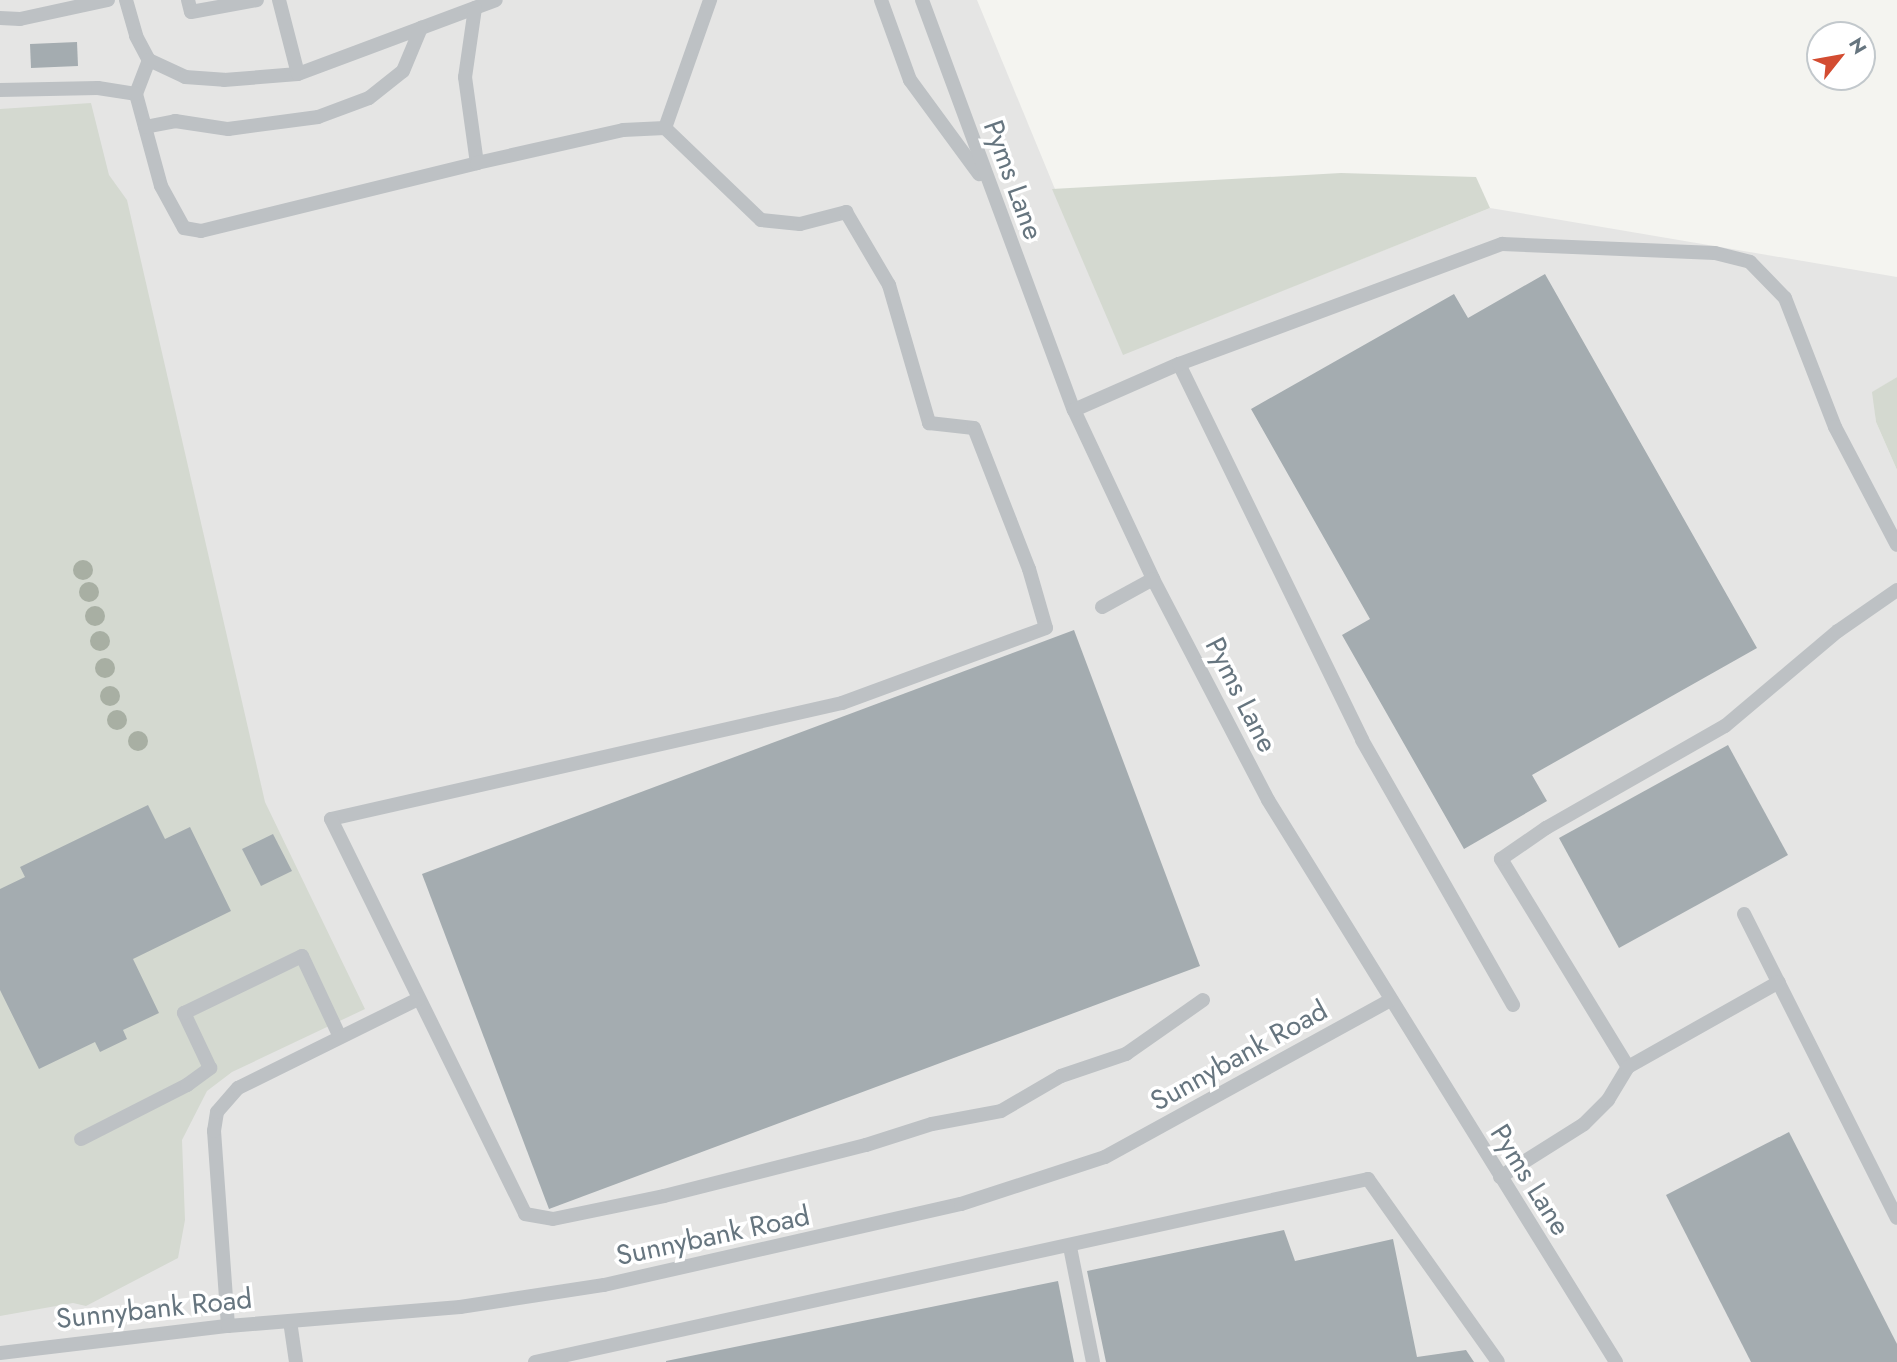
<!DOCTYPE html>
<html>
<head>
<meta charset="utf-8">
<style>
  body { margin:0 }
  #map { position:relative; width:1897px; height:1362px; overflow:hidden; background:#f4f4f0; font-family:Jost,sans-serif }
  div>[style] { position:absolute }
  .built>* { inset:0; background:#e5e5e4 }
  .green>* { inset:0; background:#d4d9d0 }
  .building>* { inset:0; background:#a4acb0 }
  .lane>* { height:14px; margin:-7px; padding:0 7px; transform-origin:7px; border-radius:7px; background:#bdc1c4 }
  .trees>* { width:20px; height:20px; margin:-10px; border-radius:50%; background:#a8afa3 }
  span { translate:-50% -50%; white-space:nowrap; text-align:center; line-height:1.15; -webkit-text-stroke:7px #fff; paint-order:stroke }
  .street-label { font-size:28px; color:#66757f }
  .north { position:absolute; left:1806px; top:21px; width:70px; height:70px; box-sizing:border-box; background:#fff; border:2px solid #c2c8cc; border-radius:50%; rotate:59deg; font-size:19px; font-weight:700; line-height:28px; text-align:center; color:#66757f }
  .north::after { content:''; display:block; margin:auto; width:24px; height:32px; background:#d34c31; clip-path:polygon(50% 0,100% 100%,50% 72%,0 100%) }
</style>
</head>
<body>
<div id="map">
  <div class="built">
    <i style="clip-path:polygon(0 0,977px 0,1123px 354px,1490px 208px,1897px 277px,1897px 377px,1873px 392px,1876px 422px,1897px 470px,1897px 1362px,0 1362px)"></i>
  </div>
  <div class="green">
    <i style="clip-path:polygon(91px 103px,109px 175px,127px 200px,265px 802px,365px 1009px,232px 1072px,207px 1091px,182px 1140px,185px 1220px,178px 1258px,86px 1306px,73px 1303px,0 1316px,0 109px)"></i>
    <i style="clip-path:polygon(1341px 173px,1476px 177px,1490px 208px,1123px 355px,1052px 189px)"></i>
    <i style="clip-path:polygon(1897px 377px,1897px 470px,1876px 422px,1872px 392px)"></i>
  </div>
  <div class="building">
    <i style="clip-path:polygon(77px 42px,78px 66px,31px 68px,30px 44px)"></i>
    <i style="clip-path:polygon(1545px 274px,1757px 648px,1532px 775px,1547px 801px,1464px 849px,1342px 635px,1370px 619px,1251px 409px,1454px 294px,1468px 318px)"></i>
    <i style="clip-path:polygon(1074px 630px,1200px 966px,549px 1209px,422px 874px)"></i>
    <i style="clip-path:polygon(1728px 745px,1788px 855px,1619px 948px,1559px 838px)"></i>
    <i style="clip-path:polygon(148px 805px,165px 839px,190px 827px,231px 911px,133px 959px,159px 1013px,123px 1030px,127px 1039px,100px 1052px,95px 1042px,39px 1069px,0 990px,0 889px,25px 877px,20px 867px)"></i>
    <i style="clip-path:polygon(273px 834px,292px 871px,261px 886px,242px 849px)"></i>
    <i style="clip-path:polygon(1789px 1132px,1897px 1344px,1897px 1362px,1751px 1362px,1666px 1195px)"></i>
    <i style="clip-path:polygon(1284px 1230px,1295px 1261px,1393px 1239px,1417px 1357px,1466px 1350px,1474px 1362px,1106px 1362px,1087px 1271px)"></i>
    <i style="clip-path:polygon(1058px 1281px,1074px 1362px,666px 1362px,666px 1361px)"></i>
  </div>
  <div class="lane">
    <i style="left:126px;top:0;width:37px;rotate:74deg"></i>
    <i style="left:136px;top:36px;width:27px;rotate:62deg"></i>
    <i style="left:149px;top:60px;width:40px;rotate:25deg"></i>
    <i style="left:185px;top:77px;width:39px;rotate:4deg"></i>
    <i style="left:224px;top:80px;width:74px;rotate:-4.6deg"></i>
    <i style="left:298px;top:74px;width:211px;rotate:-20.5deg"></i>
    <i style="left:188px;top:0;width:12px;rotate:76deg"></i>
    <i style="left:191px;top:12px;width:67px;rotate:-10.3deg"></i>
    <i style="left:279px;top:0;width:76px;rotate:75.6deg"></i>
    <i style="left:881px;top:0;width:85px;rotate:70.1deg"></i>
    <i style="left:910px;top:80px;width:117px;rotate:53.7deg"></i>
    <i style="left:922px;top:0;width:437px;rotate:69.7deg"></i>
    <i style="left:1074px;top:410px;width:187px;rotate:64.9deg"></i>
    <i style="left:1153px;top:579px;width:249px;rotate:62.5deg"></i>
    <i style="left:1268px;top:800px;width:661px;rotate:58.23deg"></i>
    <i style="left:475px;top:8px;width:70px;rotate:98.2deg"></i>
    <i style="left:465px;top:77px;width:87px;rotate:82.1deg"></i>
    <i style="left:0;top:18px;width:20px;rotate:3deg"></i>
    <i style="left:20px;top:19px;width:90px;rotate:-12.2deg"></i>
    <i style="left:149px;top:60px;width:36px;rotate:111deg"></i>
    <i style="left:136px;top:94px;width:95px;rotate:74.8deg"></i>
    <i style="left:161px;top:186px;width:48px;rotate:61.3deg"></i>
    <i style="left:184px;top:228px;width:17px;rotate:10deg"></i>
    <i style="left:201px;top:231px;width:284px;rotate:-13.8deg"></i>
    <i style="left:477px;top:163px;width:150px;rotate:-12.7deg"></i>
    <i style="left:623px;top:130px;width:42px;rotate:-2.7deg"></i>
    <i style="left:665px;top:128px;width:133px;rotate:43.8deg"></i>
    <i style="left:761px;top:220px;width:39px;rotate:6deg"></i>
    <i style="left:800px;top:224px;width:48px;rotate:-14.6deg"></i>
    <i style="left:846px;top:212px;width:85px;rotate:59.5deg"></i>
    <i style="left:889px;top:285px;width:144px;rotate:73.8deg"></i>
    <i style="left:929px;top:423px;width:45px;rotate:6.3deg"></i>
    <i style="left:974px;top:428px;width:151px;rotate:68.7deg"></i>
    <i style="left:1029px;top:569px;width:61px;rotate:73.9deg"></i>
    <i style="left:1046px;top:628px;width:217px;rotate:159.8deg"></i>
    <i style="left:842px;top:703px;width:524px;rotate:167.21deg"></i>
    <i style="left:331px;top:819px;width:440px;rotate:63.8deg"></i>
    <i style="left:525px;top:1214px;width:28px;rotate:10deg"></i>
    <i style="left:553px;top:1219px;width:113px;rotate:-11.7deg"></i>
    <i style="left:664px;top:1196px;width:208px;rotate:-14.2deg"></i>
    <i style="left:866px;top:1145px;width:69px;rotate:-17.7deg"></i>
    <i style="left:932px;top:1124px;width:70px;rotate:-10.7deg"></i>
    <i style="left:1001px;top:1111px;width:69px;rotate:-30.3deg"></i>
    <i style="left:1061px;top:1076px;width:69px;rotate:-18.7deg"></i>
    <i style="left:1126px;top:1054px;width:94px;rotate:-35deg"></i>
    <i style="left:0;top:90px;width:98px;rotate:-1.2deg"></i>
    <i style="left:98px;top:88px;width:38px;rotate:9deg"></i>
    <i style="left:145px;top:127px;width:31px;rotate:-11deg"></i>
    <i style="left:175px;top:121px;width:54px;rotate:8.6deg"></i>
    <i style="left:228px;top:129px;width:91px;rotate:-7.6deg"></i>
    <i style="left:318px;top:117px;width:54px;rotate:-20.4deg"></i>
    <i style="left:369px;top:98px;width:43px;rotate:-38.5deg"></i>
    <i style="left:403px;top:71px;width:47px;rotate:-67.3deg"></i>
    <i style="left:665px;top:128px;width:136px;rotate:-70.6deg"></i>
    <i style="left:1179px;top:364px;width:418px;rotate:64deg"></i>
    <i style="left:1362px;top:740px;width:305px;rotate:60.3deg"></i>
    <i style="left:1074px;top:410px;width:115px;rotate:-23.7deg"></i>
    <i style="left:1179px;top:364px;width:345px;rotate:-20.4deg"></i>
    <i style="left:1502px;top:244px;width:213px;rotate:2.4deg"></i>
    <i style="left:1715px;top:253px;width:36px;rotate:14deg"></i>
    <i style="left:1750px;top:262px;width:50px;rotate:45.8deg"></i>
    <i style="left:1785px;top:298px;width:138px;rotate:68.8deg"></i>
    <i style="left:1835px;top:427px;width:133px;rotate:62.3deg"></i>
    <i style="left:1102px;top:607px;width:58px;rotate:-28.8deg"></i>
    <i style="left:1744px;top:914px;width:340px;rotate:63.3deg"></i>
    <i style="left:1628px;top:1067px;width:244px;rotate:-121.4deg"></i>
    <i style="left:1501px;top:859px;width:55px;rotate:-34.6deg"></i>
    <i style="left:1546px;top:828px;width:206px;rotate:-29.7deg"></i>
    <i style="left:1725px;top:726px;width:148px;rotate:-40.1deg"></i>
    <i style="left:1838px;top:631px;width:72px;rotate:-34.8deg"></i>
    <i style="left:81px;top:1139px;width:119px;rotate:-27deg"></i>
    <i style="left:187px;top:1085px;width:29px;rotate:-36deg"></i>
    <i style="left:210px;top:1068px;width:61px;rotate:-115.3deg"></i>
    <i style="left:184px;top:1013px;width:131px;rotate:-25.8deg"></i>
    <i style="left:302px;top:956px;width:89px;rotate:64.9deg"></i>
    <i style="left:1500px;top:1177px;width:99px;rotate:-32.2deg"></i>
    <i style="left:1584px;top:1124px;width:34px;rotate:-45deg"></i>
    <i style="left:1608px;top:1100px;width:39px;rotate:-59deg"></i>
    <i style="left:1628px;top:1067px;width:173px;rotate:-29.4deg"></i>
    <i style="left:1070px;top:1247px;width:117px;rotate:78.7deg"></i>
    <i style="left:290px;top:1321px;width:41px;rotate:81.7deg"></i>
    <i style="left:228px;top:1326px;width:196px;rotate:-94.1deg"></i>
    <i style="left:214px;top:1131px;width:19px;rotate:-81deg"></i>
    <i style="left:217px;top:1112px;width:32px;rotate:-49deg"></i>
    <i style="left:238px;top:1088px;width:201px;rotate:-26.3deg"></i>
    <i style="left:0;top:1353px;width:230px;rotate:-6.8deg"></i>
    <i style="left:228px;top:1326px;width:233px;rotate:-4.7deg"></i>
    <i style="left:460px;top:1307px;width:146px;rotate:-8.7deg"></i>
    <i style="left:604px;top:1285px;width:366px;rotate:-12.8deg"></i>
    <i style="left:961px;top:1204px;width:151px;rotate:-18.1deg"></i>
    <i style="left:1105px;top:1157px;width:324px;rotate:-28.8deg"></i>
    <i style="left:535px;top:1362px;width:853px;rotate:-12.39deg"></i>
    <i style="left:1368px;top:1179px;width:224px;rotate:54.6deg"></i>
  </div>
  <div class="trees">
    <i style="left:83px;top:570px"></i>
    <i style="left:89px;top:592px"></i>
    <i style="left:95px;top:616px"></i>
    <i style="left:100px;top:641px"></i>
    <i style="left:105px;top:668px"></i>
    <i style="left:110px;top:696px"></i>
    <i style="left:117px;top:720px"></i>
    <i style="left:138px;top:741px"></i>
  </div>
  <div class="street-label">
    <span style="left:1013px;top:180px;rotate:70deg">Pyms Lane</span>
    <span style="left:1241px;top:695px;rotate:63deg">Pyms Lane</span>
    <span style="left:1239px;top:1056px;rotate:-29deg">Sunnybank Road</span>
    <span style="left:1530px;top:1180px;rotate:58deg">Pyms Lane</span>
    <span style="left:713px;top:1236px;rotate:-12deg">Sunnybank Road</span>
    <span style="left:154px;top:1309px;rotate:-6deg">Sunnybank Road</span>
  </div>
  <div class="north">N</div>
</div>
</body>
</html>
